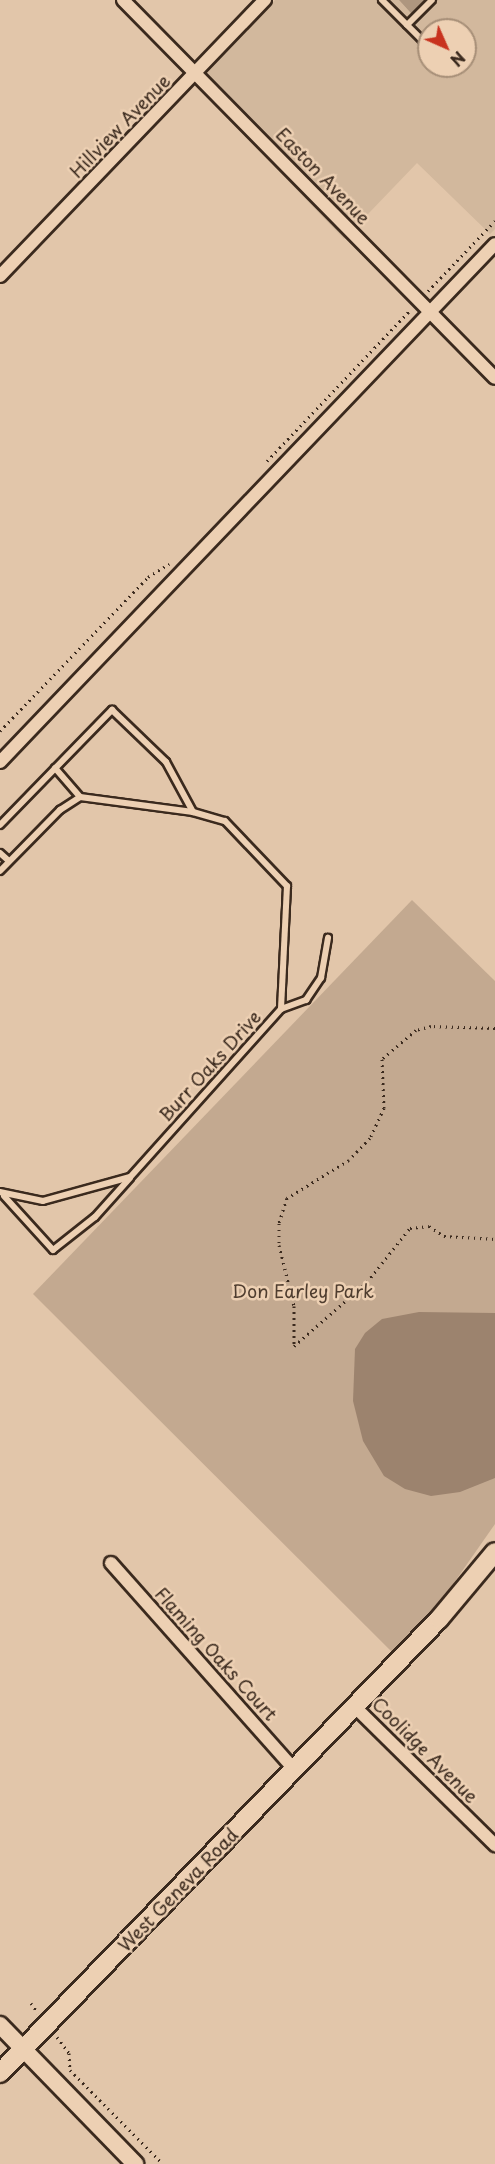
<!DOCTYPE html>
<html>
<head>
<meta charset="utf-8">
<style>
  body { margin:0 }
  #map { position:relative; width:495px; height:2164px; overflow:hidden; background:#e2c6aa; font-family:"Playpen Sans",sans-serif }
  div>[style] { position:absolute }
  .built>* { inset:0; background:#d2b89d }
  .green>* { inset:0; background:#c3a990 }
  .water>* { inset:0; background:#9c836e }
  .shadow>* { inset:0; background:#0003 }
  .building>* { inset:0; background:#ae967f }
  .path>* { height:3px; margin-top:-1.5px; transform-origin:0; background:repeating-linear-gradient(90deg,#3b2a1e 0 1.5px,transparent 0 6px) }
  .roads { filter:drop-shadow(2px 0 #3b2a1e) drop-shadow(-2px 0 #3b2a1e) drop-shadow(0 2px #3b2a1e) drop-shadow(0 -2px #3b2a1e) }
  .service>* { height:6px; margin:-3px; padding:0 3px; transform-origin:3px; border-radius:3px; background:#edd0b3 }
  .minor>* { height:12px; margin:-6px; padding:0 6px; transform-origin:6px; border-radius:6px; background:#edd0b3 }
  .tertiary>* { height:16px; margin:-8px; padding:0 8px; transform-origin:8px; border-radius:8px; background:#edd0b3 }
  .secondary>* { height:18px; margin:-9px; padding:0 9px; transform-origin:9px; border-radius:9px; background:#edd0b3 }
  span { translate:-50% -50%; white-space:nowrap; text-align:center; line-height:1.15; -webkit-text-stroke:5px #edd0b3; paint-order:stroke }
  .street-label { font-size:18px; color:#3b2a1e }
  .park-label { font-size:18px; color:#4f3d2f }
  .north { position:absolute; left:417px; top:18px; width:60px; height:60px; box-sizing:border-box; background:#edd0b3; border:2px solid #a68e77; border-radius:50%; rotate:135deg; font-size:16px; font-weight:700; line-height:24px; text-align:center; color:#3b2a1e }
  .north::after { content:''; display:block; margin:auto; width:21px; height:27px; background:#c8321e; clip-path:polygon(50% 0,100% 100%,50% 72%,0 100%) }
</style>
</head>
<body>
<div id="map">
  <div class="built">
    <i style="clip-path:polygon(evenodd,275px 0,495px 0,495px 229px,490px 234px,417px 163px,344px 239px,196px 85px,275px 0,429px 30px,465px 30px,465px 66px,429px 66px,429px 30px)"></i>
  </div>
  <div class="green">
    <i style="clip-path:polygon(412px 900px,495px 981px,495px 1524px,400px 1660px,33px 1294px)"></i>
  </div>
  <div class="water">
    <i style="clip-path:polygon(419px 1312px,495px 1313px,495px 1478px,460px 1492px,431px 1496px,405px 1489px,384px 1476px,363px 1441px,353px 1401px,355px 1349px,365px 1333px,382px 1319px)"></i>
  </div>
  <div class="shadow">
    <i style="clip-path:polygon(400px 0,438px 0,418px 21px)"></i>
  </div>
  <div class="building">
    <i style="clip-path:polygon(399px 0,428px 0,413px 15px)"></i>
  </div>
  <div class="path">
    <i style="left:428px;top:291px;width:97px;rotate:-46.3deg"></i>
    <i style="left:267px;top:461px;width:209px;rotate:-46.5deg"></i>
    <i style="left:0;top:731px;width:214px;rotate:-46.1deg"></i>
    <i style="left:148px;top:577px;width:25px;rotate:-32deg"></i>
    <i style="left:495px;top:1028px;width:64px;rotate:-178.2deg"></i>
    <i style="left:431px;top:1026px;width:16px;rotate:165deg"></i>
    <i style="left:416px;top:1030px;width:45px;rotate:139.5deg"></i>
    <i style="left:382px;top:1059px;width:49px;rotate:87.7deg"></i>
    <i style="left:384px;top:1108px;width:33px;rotate:115deg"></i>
    <i style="left:370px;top:1138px;width:30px;rotate:134deg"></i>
    <i style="left:349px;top:1160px;width:73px;rotate:148.5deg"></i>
    <i style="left:287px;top:1198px;width:26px;rotate:108deg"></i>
    <i style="left:279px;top:1223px;width:22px;rotate:90deg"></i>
    <i style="left:279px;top:1245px;width:63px;rotate:76.2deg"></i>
    <i style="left:294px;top:1306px;width:40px;rotate:90deg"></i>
    <i style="left:294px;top:1346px;width:97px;rotate:-41.2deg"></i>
    <i style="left:367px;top:1282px;width:69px;rotate:-51.5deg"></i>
    <i style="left:410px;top:1228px;width:19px;rotate:-6deg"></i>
    <i style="left:429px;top:1226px;width:18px;rotate:34deg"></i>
    <i style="left:444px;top:1236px;width:51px;rotate:3.4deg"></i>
    <i style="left:31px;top:2003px;width:12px;rotate:55deg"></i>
    <i style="left:57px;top:2037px;width:20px;rotate:53deg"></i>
    <i style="left:69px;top:2053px;width:17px;rotate:87deg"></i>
    <i style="left:70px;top:2070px;width:132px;rotate:45.3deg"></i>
  </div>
  <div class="roads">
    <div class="service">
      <i style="left:382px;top:0;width:66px;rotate:45deg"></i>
      <i style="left:407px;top:25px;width:35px;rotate:-45deg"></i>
      <i style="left:55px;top:768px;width:38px;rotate:49deg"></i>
      <i style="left:0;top:825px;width:161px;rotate:-45.8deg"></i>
      <i style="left:112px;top:710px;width:75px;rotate:43.9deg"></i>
      <i style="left:166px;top:762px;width:57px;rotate:61.6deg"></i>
      <i style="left:0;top:853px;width:12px;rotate:42deg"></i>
      <i style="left:0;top:871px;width:86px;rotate:-45.5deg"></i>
      <i style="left:60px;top:810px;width:24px;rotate:-33deg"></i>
      <i style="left:80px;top:797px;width:114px;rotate:7.6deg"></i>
      <i style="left:193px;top:812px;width:33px;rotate:16deg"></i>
      <i style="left:225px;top:821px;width:90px;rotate:46.4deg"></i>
      <i style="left:287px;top:886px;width:123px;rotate:92.8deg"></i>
      <i style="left:281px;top:1009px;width:226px;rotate:131.9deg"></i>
      <i style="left:130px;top:1177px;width:90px;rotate:164.6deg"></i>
      <i style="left:43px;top:1201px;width:44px;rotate:-168.2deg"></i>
      <i style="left:281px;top:1009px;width:27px;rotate:-20deg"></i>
      <i style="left:306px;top:1000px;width:27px;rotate:-56deg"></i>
      <i style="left:321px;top:978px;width:41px;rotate:-80.1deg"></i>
      <i style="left:4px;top:1196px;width:73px;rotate:47.8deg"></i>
      <i style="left:53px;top:1250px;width:53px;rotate:-38.2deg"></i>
      <i style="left:95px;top:1217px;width:52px;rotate:-48.1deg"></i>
    </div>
    <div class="minor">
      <i style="left:123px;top:0;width:530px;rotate:45.46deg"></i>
      <i style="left:0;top:276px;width:383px;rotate:-46.2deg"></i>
      <i style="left:0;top:762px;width:716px;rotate:-46.3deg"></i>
      <i style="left:111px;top:1563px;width:277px;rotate:48.4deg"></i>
      <i style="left:355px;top:1707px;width:197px;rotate:44.6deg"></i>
    </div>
    <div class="tertiary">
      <i style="left:0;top:2025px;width:194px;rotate:45.8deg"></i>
    </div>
    <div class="secondary">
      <i style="left:0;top:2073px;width:632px;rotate:-45.96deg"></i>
      <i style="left:439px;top:1619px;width:87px;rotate:-50.1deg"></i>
    </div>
  </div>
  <div class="street-label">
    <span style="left:120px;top:126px;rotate:-46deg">Hillview Avenue</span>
    <span style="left:323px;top:176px;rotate:46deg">Easton Avenue</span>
    <span style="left:210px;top:1066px;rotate:-48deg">Burr Oaks Drive</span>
    <span style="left:216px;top:1654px;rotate:48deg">Flaming Oaks Court</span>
    <span style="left:425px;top:1750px;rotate:45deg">Coolidge Avenue</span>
    <span style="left:178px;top:1890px;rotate:-46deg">West Geneva Road</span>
  </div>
  <div class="park-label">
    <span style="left:303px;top:1291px">Don Earley Park</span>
  </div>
  <div class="north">N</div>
</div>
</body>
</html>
